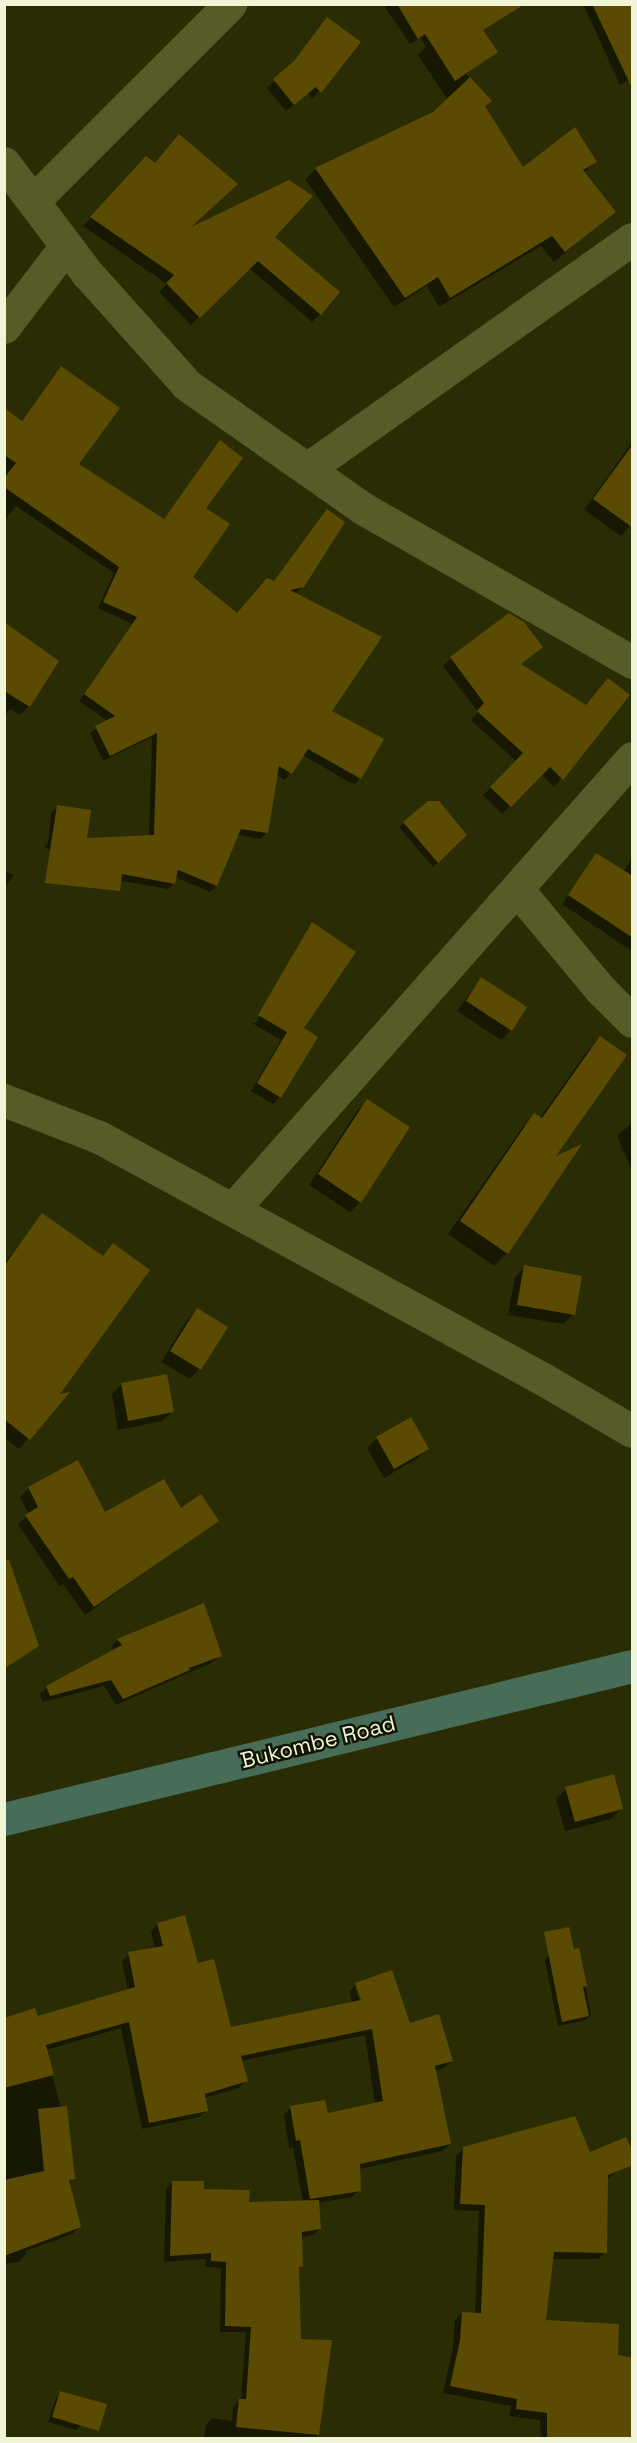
<!DOCTYPE html>
<html>
<head>
<meta charset="utf-8">
<style>
  body { margin:0 }
  #map { position:relative; width:637px; height:2443px; overflow:hidden; background:#2a2d04; font-family:"Space Grotesk",sans-serif }
  div>[style] { position:absolute }
  .shadow>* { inset:0; background:#0007 }
  .building>* { inset:0; background:#5b4a01 }
  .minor>* { height:33px; margin:-16.5px; padding:0 16.5px; transform-origin:16.5px; border-radius:16.5px; background:#565b27 }
  .secondary>* { height:33px; margin:-16.5px; padding:0 16.5px; transform-origin:16.5px; border-radius:16.5px; background:#476d58 }
  span { translate:-50% -50%; white-space:nowrap; text-align:center; line-height:1.15; -webkit-text-stroke:5px #121402; paint-order:stroke }
  .street-label { font-size:22px; color:#f0f5d8 }
  .frame { position:absolute; inset:0; border:6px solid #f0f5d8; pointer-events:none }
</style>
</head>
<body>
<div id="map">
  <div class="shadow">
    <i style="clip-path:polygon(383px 4px,494px 4px,477px 24px,496px 52px,466px 74px,490px 100px,465px 124px,522px 169px,595px 162px,583px 173px,614px 212px,554px 262px,541px 246px,439px 307px,427px 286px,394px 307px,305px 179px,316px 169px,434px 113px,462px 121px,418px 55px,426px 47px,420px 38px,410px 44px)"></i>
    <i style="clip-path:polygon(583px 4px,632px 4px,632px 78px,620px 85px)"></i>
    <i style="clip-path:polygon(328px 19px,359px 42px,312px 99px,308px 93px,286px 111px,267px 88px,289px 67px)"></i>
    <i style="clip-path:polygon(138px 167px,187px 230px,273px 237px,320px 314px,312px 322px,249px 268px,191px 325px,159px 292px,167px 284px,83px 226px)"></i>
    <i style="clip-path:polygon(55px 374px,77px 465px,163px 520px,220px 442px,191px 577px,236px 614px,273px 583px,327px 511px,303px 586px,295px 594px,330px 712px,360px 778px,354px 785px,303px 755px,285px 780px,276px 774px,266px 833px,260px 839px,237px 835px,216px 886px,210px 892px,175px 877px,174px 883px,168px 889px,104px 878px,44px 847px,48px 843px,51px 813px,58px 807px,85px 840px,149px 837px,152px 737px,103px 761px,90px 733px,108px 721px,79px 701px,132px 624px,98px 608px,114px 573px,16px 506px,4px 521px,4px 410px,21px 422px)"></i>
    <i style="clip-path:polygon(632px 442px,632px 524px,621px 536px,584px 510px)"></i>
    <i style="clip-path:polygon(4px 634px,29px 706px,20px 715px,10px 709px,4px 717px)"></i>
    <i style="clip-path:polygon(451px 658px,586px 706px,628px 695px,554px 787px,541px 774px,502px 814px,483px 795px,517px 762px,471px 720px,478px 712px,443px 666px)"></i>
    <i style="clip-path:polygon(404px 823px,465px 835px,433px 867px,399px 827px)"></i>
    <i style="clip-path:polygon(596px 855px,623px 872px,632px 858px,632px 951px,562px 904px)"></i>
    <i style="clip-path:polygon(4px 871px,14px 875px,5px 886px,4px 886px)"></i>
    <i style="clip-path:polygon(312px 924px,302px 1028px,280px 1097px,273px 1104px,251px 1091px,281px 1040px,252px 1023px,256px 1023px,309px 930px,306px 930px)"></i>
    <i style="clip-path:polygon(481px 979px,511px 1030px,501px 1040px,457px 1011px)"></i>
    <i style="clip-path:polygon(600px 1038px,552px 1160px,507px 1253px,494px 1266px,448px 1234px,522px 1128px,534px 1115px,540px 1118px,587px 1051px)"></i>
    <i style="clip-path:polygon(367px 1101px,360px 1202px,350px 1212px,309px 1185px,357px 1111px)"></i>
    <i style="clip-path:polygon(632px 1123px,632px 1171px,617px 1136px)"></i>
    <i style="clip-path:polygon(42px 1215px,102px 1257px,113px 1245px,57px 1396px,66px 1394px,19px 1449px,4px 1437px,4px 1264px)"></i>
    <i style="clip-path:polygon(525px 1267px,573px 1314px,563px 1324px,508px 1315px,515px 1277px)"></i>
    <i style="clip-path:polygon(197px 1310px,226px 1328px,199px 1369px,190px 1379px,161px 1362px,187px 1320px)"></i>
    <i style="clip-path:polygon(122px 1384px,172px 1412px,162px 1421px,118px 1430px,112px 1394px)"></i>
    <i style="clip-path:polygon(377px 1438px,427px 1449px,417px 1459px,384px 1478px,367px 1448px)"></i>
    <i style="clip-path:polygon(29px 1488px,105px 1514px,180px 1511px,217px 1521px,85px 1615px,63px 1584px,60px 1587px,18px 1524px,29px 1514px,20px 1497px)"></i>
    <i style="clip-path:polygon(4px 1612px,37px 1645px,4px 1670px)"></i>
    <i style="clip-path:polygon(118px 1640px,220px 1655px,213px 1662px,116px 1705px,104px 1686px,43px 1702px,40px 1694px,47px 1687px,114px 1650px,111px 1646px)"></i>
    <i style="clip-path:polygon(566px 1789px,621px 1809px,611px 1819px,565px 1831px,556px 1799px)"></i>
    <i style="clip-path:polygon(evenodd,158px 1924px,197px 1965px,230px 2029px,353px 2004px,349px 1992px,356px 1985px,451px 2061px,444px 2068px,434px 2071px,450px 2144px,442px 2151px,359px 2169px,359px 2190px,352px 2197px,317px 2203px,320px 2229px,313px 2235px,301px 2237px,301px 2267px,298px 2270px,299px 2340px,330px 2342px,317px 2438px,204px 2438px,206px 2425px,212px 2418px,232px 2421px,233px 2406px,241px 2400px,246px 2332px,220px 2332px,221px 2268px,205px 2267px,205px 2259px,164px 2262px,166px 2189px,172px 2182px,248px 2204px,303px 2202px,293px 2147px,289px 2148px,284px 2115px,291px 2107px,327px 2115px,375px 2104px,365px 2035px,241px 2061px,246px 2080px,239px 2088px,204px 2098px,207px 2110px,199px 2117px,142px 2129px,121px 2028px,46px 2050px,61px 2108px,73px 2178px,69px 2183px,79px 2227px,72px 2234px,26px 2251px,26px 2254px,19px 2262px,4px 2264px,4px 2019px,37px 2018px,128px 1991px,122px 1961px,129px 1954px,155px 1949px,151px 1931px,158px 1924px,355px 1987px,358px 1987px,365px 2007px,362px 2008px,355px 1987px)"></i>
    <i style="clip-path:polygon(578px 1949px,591px 2015px,586px 2020px,558px 2026px,545px 1960px,549px 1955px)"></i>
    <i style="clip-path:polygon(464px 2149px,590px 2154px,621px 2168px,607px 2179px,606px 2252px,598px 2259px,551px 2259px,545px 2321px,616px 2356px,632px 2438px,541px 2438px,540px 2420px,509px 2416px,511px 2406px,443px 2393px,453px 2348px,455px 2320px,462px 2313px,475px 2314px,479px 2211px,454px 2210px,456px 2156px)"></i>
    <i style="clip-path:polygon(60px 2393px,104px 2405px,76px 2430px,48px 2422px,56px 2398px)"></i>
  </div>
  <div class="building">
    <i style="clip-path:polygon(397px 4px,525px 4px,483px 30px,498px 52px,455px 81px,425px 34px,418px 39px)"></i>
    <i style="clip-path:polygon(592px 4px,633px 4px,633px 90px)"></i>
    <i style="clip-path:polygon(327px 17px,361px 42px,321px 93px,316px 87px,294px 105px,273px 79px,294px 61px)"></i>
    <i style="clip-path:polygon(470px 77px,492px 101px,485px 106px,523px 167px,575px 127px,597px 162px,583px 170px,616px 212px,565px 252px,552px 236px,450px 298px,438px 277px,405px 298px,315px 168px,433px 112px)"></i>
    <i style="clip-path:polygon(179px 134px,238px 184px,191px 227px,289px 180px,313px 196px,275px 237px,340px 292px,321px 315px,258px 261px,200px 318px,166px 283px,174px 275px,90px 217px,146px 156px,155px 163px)"></i>
    <i style="clip-path:polygon(61px 366px,120px 408px,79px 464px,164px 519px,220px 440px,243px 458px,206px 508px,230px 524px,193px 577px,237px 613px,267px 578px,274px 581px,327px 509px,345px 522px,304px 587px,290px 590px,382px 637px,332px 711px,384px 739px,361px 779px,308px 749px,292px 774px,279px 766px,268px 833px,241px 829px,217px 886px,178px 870px,175px 884px,122px 874px,120px 891px,45px 883px,57px 805px,91px 810px,87px 838px,154px 835px,157px 733px,110px 756px,95px 726px,115px 716px,84px 694px,137px 617px,103px 602px,119px 567px,4px 487px,4px 478px,16px 463px,4px 455px,4px 408px,22px 421px)"></i>
    <i style="clip-path:polygon(633px 444px,633px 528px,593px 499px)"></i>
    <i style="clip-path:polygon(509px 613px,524px 622px,543px 647px,521px 664px,586px 705px,608px 678px,630px 695px,563px 780px,550px 767px,511px 807px,490px 787px,523px 753px,477px 711px,484px 703px,450px 657px)"></i>
    <i style="clip-path:polygon(4px 622px,59px 661px,30px 707px,4px 691px)"></i>
    <i style="clip-path:polygon(428px 801px,439px 801px,467px 835px,438px 863px,403px 822px)"></i>
    <i style="clip-path:polygon(596px 853px,633px 876px,633px 938px,568px 895px)"></i>
    <i style="clip-path:polygon(312px 922px,356px 952px,304px 1028px,318px 1037px,281px 1098px,257px 1083px,287px 1032px,258px 1015px)"></i>
    <i style="clip-path:polygon(481px 977px,527px 1007px,512px 1031px,466px 1001px)"></i>
    <i style="clip-path:polygon(600px 1036px,627px 1055px,556px 1156px,582px 1144px,508px 1254px,460px 1221px,534px 1113px,542px 1118px)"></i>
    <i style="clip-path:polygon(367px 1099px,410px 1127px,361px 1203px,318px 1174px)"></i>
    <i style="clip-path:polygon(42px 1213px,103px 1256px,113px 1243px,150px 1270px,60px 1394px,70px 1392px,30px 1440px,4px 1419px,4px 1266px)"></i>
    <i style="clip-path:polygon(524px 1265px,582px 1276px,575px 1315px,517px 1305px)"></i>
    <i style="clip-path:polygon(197px 1308px,228px 1327px,201px 1370px,170px 1351px)"></i>
    <i style="clip-path:polygon(167px 1374px,174px 1412px,128px 1421px,121px 1383px)"></i>
    <i style="clip-path:polygon(411px 1417px,429px 1449px,394px 1469px,376px 1437px)"></i>
    <i style="clip-path:polygon(78px 1460px,105px 1512px,164px 1479px,181px 1508px,201px 1494px,219px 1521px,94px 1607px,73px 1577px,69px 1579px,25px 1515px,38px 1507px,28px 1487px)"></i>
    <i style="clip-path:polygon(9px 1560px,39px 1646px,4px 1669px,4px 1561px)"></i>
    <i style="clip-path:polygon(204px 1603px,222px 1656px,189px 1668px,190px 1670px,123px 1699px,111px 1680px,50px 1696px,46px 1686px,122px 1645px,117px 1639px)"></i>
    <i style="clip-path:polygon(614px 1774px,623px 1809px,575px 1822px,565px 1787px)"></i>
    <i style="clip-path:polygon(185px 1915px,198px 1963px,214px 1959px,231px 2027px,361px 2000px,355px 1983px,392px 1970px,410px 2023px,439px 2014px,453px 2061px,435px 2066px,451px 2144px,360px 2164px,361px 2191px,310px 2199px,300px 2140px,296px 2141px,290px 2106px,325px 2100px,328px 2113px,383px 2101px,372px 2029px,241px 2056px,248px 2081px,205px 2094px,208px 2111px,149px 2123px,129px 2022px,46px 2045px,54px 2075px,4px 2088px,4px 2018px,35px 2008px,38px 2016px,135px 1987px,128px 1952px,163px 1946px,157px 1923px)"></i>
    <i style="clip-path:polygon(569px 1927px,574px 1949px,579px 1948px,587px 1986px,583px 1987px,589px 2016px,562px 2022px,544px 1932px)"></i>
    <i style="clip-path:polygon(67px 2106px,75px 2179px,69px 2180px,81px 2227px,4px 2256px,4px 2180px,44px 2171px,38px 2109px)"></i>
    <i style="clip-path:polygon(575px 2116px,590px 2152px,626px 2137px,633px 2152px,633px 2165px,608px 2175px,607px 2253px,554px 2252px,546px 2320px,619px 2324px,618px 2355px,633px 2358px,633px 2437px,547px 2439px,547px 2413px,516px 2409px,517px 2399px,450px 2386px,460px 2340px,462px 2312px,481px 2313px,485px 2205px,460px 2204px,463px 2147px)"></i>
    <i style="clip-path:polygon(172px 2181px,204px 2181px,204px 2189px,250px 2190px,249px 2202px,319px 2200px,321px 2229px,302px 2232px,303px 2267px,299px 2267px,301px 2339px,332px 2340px,319px 2435px,236px 2427px,239px 2399px,246px 2399px,251px 2327px,225px 2326px,226px 2262px,211px 2261px,211px 2253px,170px 2256px)"></i>
    <i style="clip-path:polygon(60px 2391px,107px 2404px,99px 2431px,52px 2417px)"></i>
  </div>
  <div class="minor">
    <i style="left:4px;top:163px;width:138px;rotate:53deg"></i>
    <i style="left:87px;top:273px;width:150px;rotate:48.2deg"></i>
    <i style="left:187px;top:385px;width:216px;rotate:35deg"></i>
    <i style="left:364px;top:509px;width:309px;rotate:29.7deg"></i>
    <i style="left:33px;top:201px;width:279px;rotate:-45deg"></i>
    <i style="left:4px;top:327px;width:102px;rotate:-52.6deg"></i>
    <i style="left:307px;top:469px;width:398px;rotate:-35.3deg"></i>
    <i style="left:517px;top:889px;width:131px;rotate:50.3deg"></i>
    <i style="left:601px;top:990px;width:44px;rotate:45deg"></i>
    <i style="left:4px;top:1100px;width:102px;rotate:21.3deg"></i>
    <i style="left:99px;top:1137px;width:506px;rotate:28.59deg"></i>
    <i style="left:543px;top:1379px;width:103px;rotate:30.3deg"></i>
    <i style="left:233px;top:1209px;width:602px;rotate:-48.5deg"></i>
  </div>
  <div class="secondary">
    <i style="left:4px;top:1819px;width:646px;rotate:-13.69deg"></i>
  </div>
  <div class="street-label">
    <span style="left:318px;top:1742px;rotate:-14deg">Bukombe Road</span>
  </div>
  <div class="frame"></div>
</div>
</body>
</html>
